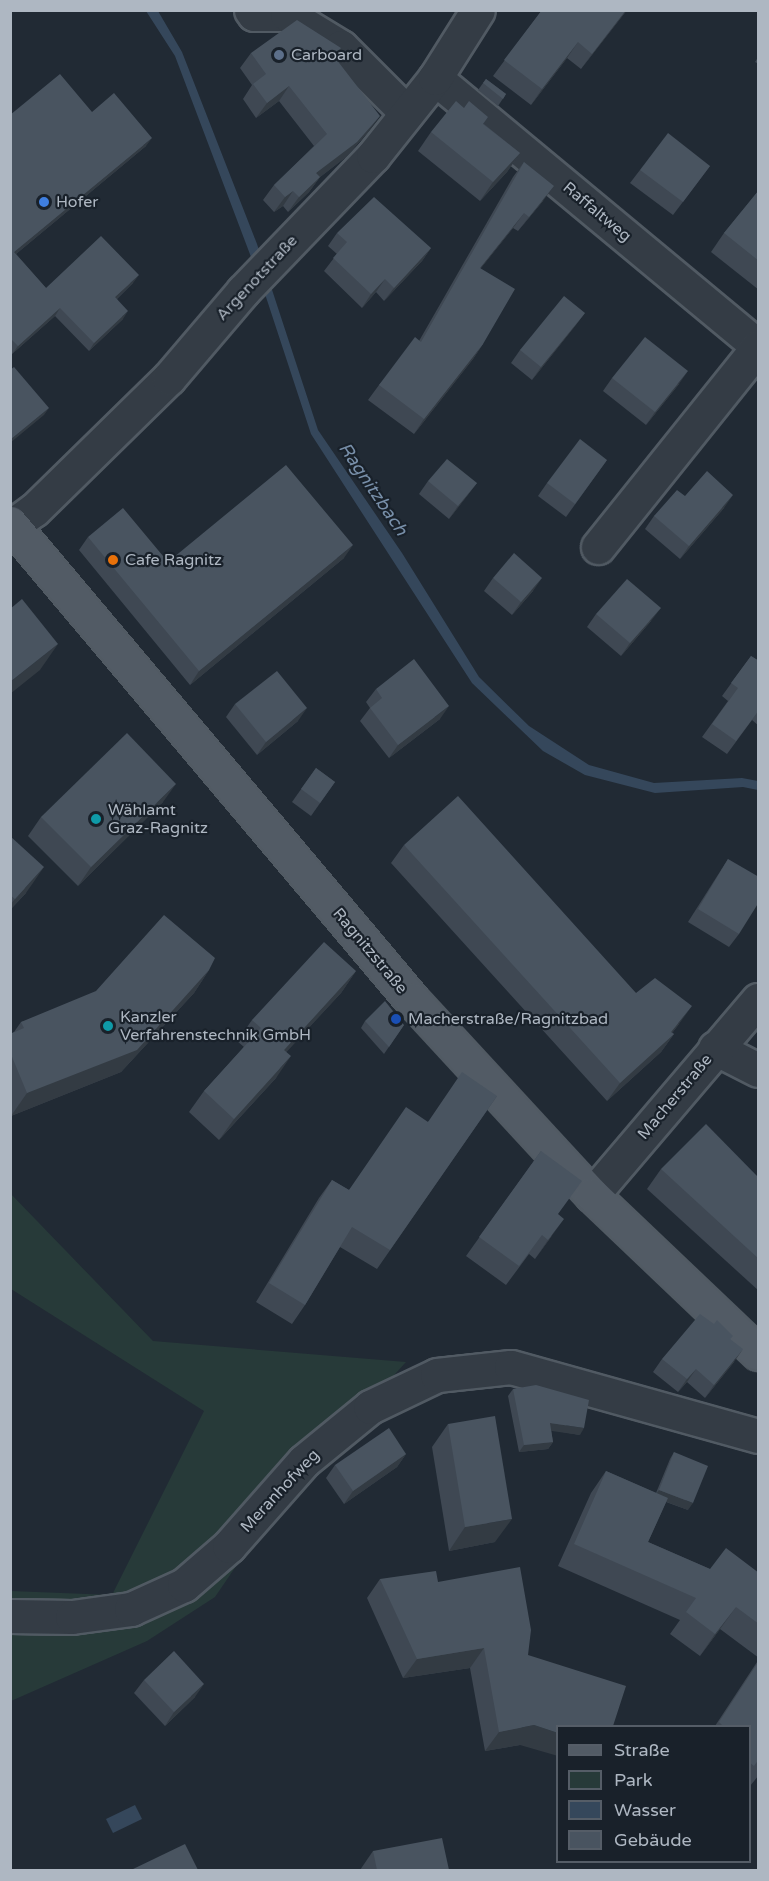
<!DOCTYPE html>
<html>
<head>
<meta charset="utf-8">
<style>
  body { margin:0 }
  #map { position:relative; width:769px; height:1881px; overflow:hidden; background:#212a34; font-family:"Varela Round",sans-serif }
  div>[style] { position:absolute }
  .green>* { inset:0; background:#273a39 }
  .water>* { inset:0; background:#35475b }
  .roads { filter:drop-shadow(2px 0 #515a63) drop-shadow(-2px 0 #515a63) drop-shadow(0 2px #515a63) drop-shadow(0 -2px #515a63) }
  .minor>* { height:33px; margin:-16.5px; padding:0 16.5px; transform-origin:16.5px; border-radius:16.5px; background:#343c45 }
  .major>* { height:33px; margin:-16.5px; padding:0 16.5px; transform-origin:16.5px; border-radius:16.5px; background:#525b65 }
  .wall>* { inset:0; background:#3f4853 }
  .shaded-wall>* { inset:0; background:#333b43 }
  .building>* { inset:0; background:#495460 }
  .dots>* { width:16px; height:16px; translate:-50% -50%; box-sizing:border-box; border:3px solid #19212a; border-radius:50% }
  span { translate:-50% -50%; white-space:nowrap; text-align:center; line-height:1.15; -webkit-text-stroke:4.5px #19212a; paint-order:stroke }
  .poi-label { font-size:16px; color:#aeb7c2 }
  .left { translate:0 -50%; text-align:left }
  .street-label { font-size:16px; color:#aeb7c2 }
  .water-label { font-size:18px; color:#788fa9; font-style:italic }
  .frame { position:absolute; inset:0; border:12px solid #aeb7c2; pointer-events:none }
  .legend { position:absolute; left:556px; top:1725px; width:195px; height:138px; box-sizing:border-box; background:#19212a; border:2px solid #555d67; margin:0; padding:8px 10px; list-style:none; font-size:18px; color:#aeb7c2 }
  .legend li { display:flex; align-items:center; gap:12px; height:30px }
  .legend b { width:30px; border:2px solid #555d67 }
</style>
</head>
<body>
<div id="map">
  <div class="green">
    <i style="clip-path:polygon(10px 1193px,153px 1341px,406px 1362px,284px 1496px,215px 1597px,147px 1641px,11px 1701px,11px 1591px,112px 1595px,204px 1411px,11px 1289px)"></i>
  </div>
  <div class="water">
    <i style="clip-path:polygon(146px 11px,158px 11px,182px 52px,257px 244px,318px 430px,402px 553px,479px 677px,529px 726px,589px 765px,654px 783px,742px 778px,758px 781px,758px 790px,743px 787px,655px 793px,585px 775px,543px 751px,472px 683px,311px 434px,265px 294px,175px 56px)"></i>
    <i style="clip-path:polygon(135px 1805px,142px 1819px,113px 1833px,106px 1819px)"></i>
  </div>
  <div class="roads">
    <div class="minor">
      <i style="left:251px;top:10px;width:5px;rotate:53deg"></i>
      <i style="left:254px;top:14px;width:33px"></i>
      <i style="left:287px;top:14px;width:63px;rotate:31.4deg"></i>
      <i style="left:341px;top:47px;width:93px;rotate:45deg"></i>
      <i style="left:435px;top:78px;width:420px;rotate:39.7deg"></i>
      <i style="left:13px;top:525px;width:26px;rotate:-36deg"></i>
      <i style="left:34px;top:510px;width:189px;rotate:-44.4deg"></i>
      <i style="left:169px;top:378px;width:114px;rotate:-49.6deg"></i>
      <i style="left:243px;top:291px;width:187px;rotate:-46.1deg"></i>
      <i style="left:373px;top:156px;width:100px;rotate:-51.5deg"></i>
      <i style="left:435px;top:78px;width:80px;rotate:-57.7deg"></i>
      <i style="left:598px;top:547px;width:256px;rotate:-51.3deg"></i>
      <i style="left:715px;top:1048px;width:48px;rotate:27.1deg"></i>
      <i style="left:592px;top:1195px;width:256px;rotate:-49.6deg"></i>
      <i style="left:10px;top:1616px;width:62px;rotate:0.9deg"></i>
      <i style="left:72px;top:1617px;width:60px;rotate:-7.7deg"></i>
      <i style="left:131px;top:1609px;width:58px;rotate:-24.4deg"></i>
      <i style="left:184px;top:1585px;width:60px;rotate:-40.9deg"></i>
      <i style="left:229px;top:1546px;width:113px;rotate:-48.6deg"></i>
      <i style="left:304px;top:1461px;width:85px;rotate:-39.3deg"></i>
      <i style="left:370px;top:1407px;width:74px;rotate:-25.5deg"></i>
      <i style="left:437px;top:1375px;width:74px;rotate:-6.2deg"></i>
      <i style="left:511px;top:1367px;width:256px;rotate:15.6deg"></i>
    </div>
    <div class="major">
      <i style="left:10px;top:523px;width:624px;rotate:49.88deg"></i>
      <i style="left:412px;top:1000px;width:265px;rotate:47.3deg"></i>
      <i style="left:592px;top:1195px;width:229px;rotate:43.6deg"></i>
    </div>
  </div>
  <div class="wall">
    <i style="clip-path:polygon(542px 10px,627px 10px,581px 69px,567px 58px,531px 105px,493px 76px)"></i>
    <i style="clip-path:polygon(341px 48px,335px 57px,369px 131px,346px 157px,320px 177px,309px 192px,288px 212px,283px 206px,274px 212px,263px 200px,274px 185px,314px 146px,279px 101px,256px 118px,243px 99px,252px 85px,240px 68px,251px 53px)"></i>
    <i style="clip-path:polygon(759px 56px,759px 64px,755px 62px)"></i>
    <i style="clip-path:polygon(486px 79px,506px 94px,498px 106px,478px 90px)"></i>
    <i style="clip-path:polygon(92px 112px,146px 146px,16px 254px,46px 288px,133px 283px,117px 299px,123px 319px,89px 351px,55px 316px,12px 354px,10px 352px,10px 115px)"></i>
    <i style="clip-path:polygon(484px 124px,520px 153px,507px 172px,480px 201px,418px 151px,431px 132px)"></i>
    <i style="clip-path:polygon(524px 162px,543px 201px,518px 231px,513px 228px,480px 269px,483px 344px,473px 359px,414px 434px,368px 400px,379px 385px,419px 341px,513px 177px)"></i>
    <i style="clip-path:polygon(710px 166px,673px 215px,630px 183px,640px 170px)"></i>
    <i style="clip-path:polygon(759px 190px,759px 290px,711px 252px,724px 233px)"></i>
    <i style="clip-path:polygon(337px 233px,431px 248px,422px 261px,384px 301px,376px 292px,362px 308px,324px 271px,337px 254px,328px 246px)"></i>
    <i style="clip-path:polygon(585px 313px,575px 326px,532px 380px,511px 363px,520px 350px)"></i>
    <i style="clip-path:polygon(612px 378px,679px 384px,646px 425px,603px 391px)"></i>
    <i style="clip-path:polygon(607px 460px,566px 517px,538px 496px,547px 483px)"></i>
    <i style="clip-path:polygon(428px 481px,477px 483px,449px 519px,419px 494px)"></i>
    <i style="clip-path:polygon(685px 496px,724px 508px,680px 559px,645px 529px,654px 516px)"></i>
    <i style="clip-path:polygon(88px 537px,168px 562px,344px 558px,190px 685px,79px 550px)"></i>
    <i style="clip-path:polygon(493px 578px,533px 591px,512px 615px,484px 591px)"></i>
    <i style="clip-path:polygon(596px 614px,651px 621px,621px 656px,587px 627px)"></i>
    <i style="clip-path:polygon(751px 656px,759px 661px,759px 726px,752px 720px,727px 754px,702px 737px,728px 701px,722px 696px)"></i>
    <i style="clip-path:polygon(376px 689px,440px 719px,389px 758px,360px 721px,370px 708px,366px 702px)"></i>
    <i style="clip-path:polygon(235px 704px,298px 721px,257px 755px,226px 717px)"></i>
    <i style="clip-path:polygon(316px 768px,335px 782px,311px 816px,292px 802px)"></i>
    <i style="clip-path:polygon(163px 802px,78px 886px,28px 836px,41px 817px)"></i>
    <i style="clip-path:polygon(10px 836px,26px 893px,10px 910px)"></i>
    <i style="clip-path:polygon(404px 845px,636px 993px,679px 1024px,672px 1033px,674px 1034px,661px 1052px,607px 1101px,391px 863px)"></i>
    <i style="clip-path:polygon(728px 859px,739px 934px,729px 947px,688px 922px)"></i>
    <i style="clip-path:polygon(209px 970px,194px 993px,121px 1072px,11px 1116px,10px 1034px,14px 1032px,21px 1022px)"></i>
    <i style="clip-path:polygon(356px 971px,341px 993px,286px 1052px,276px 1078px,219px 1140px,189px 1112px,204px 1091px,244px 1047px,237px 1041px,252px 1020px)"></i>
    <i style="clip-path:polygon(365px 1021px,404px 1025px,384px 1054px,361px 1028px)"></i>
    <i style="clip-path:polygon(497px 1096px,377px 1269px,340px 1247px,305px 1305px,292px 1324px,256px 1302px,319px 1198px,332px 1180px,349px 1190px,427px 1122px)"></i>
    <i style="clip-path:polygon(541px 1151px,558px 1215px,551px 1237px,535px 1259px,529px 1254px,506px 1285px,466px 1256px)"></i>
    <i style="clip-path:polygon(661px 1169px,759px 1178px,759px 1291px,647px 1189px)"></i>
    <i style="clip-path:polygon(730px 1339px,734px 1362px,705px 1398px,687px 1382px,678px 1392px,653px 1372px,662px 1359px)"></i>
    <i style="clip-path:polygon(513px 1389px,580px 1435px,551px 1430px,553px 1442px,548px 1449px,519px 1452px,508px 1396px)"></i>
    <i style="clip-path:polygon(448px 1424px,495px 1542px,449px 1551px,432px 1447px)"></i>
    <i style="clip-path:polygon(674px 1452px,688px 1510px,666px 1502px,648px 1542px,710px 1569px,759px 1573px,759px 1658px,720px 1629px,700px 1656px,670px 1634px,680px 1620px,558px 1566px,591px 1493px,606px 1471px,656px 1493px,670px 1459px)"></i>
    <i style="clip-path:polygon(406px 1454px,397px 1467px,344px 1504px,326px 1478px,335px 1465px)"></i>
    <i style="clip-path:polygon(380px 1579px,438px 1582px,528px 1655px,520px 1745px,485px 1751px,470px 1668px,403px 1678px,367px 1598px)"></i>
    <i style="clip-path:polygon(759px 1659px,759px 1775px,750px 1786px,750px 1726px,715px 1726px)"></i>
    <i style="clip-path:polygon(144px 1680px,195px 1697px,165px 1726px,134px 1693px)"></i>
    <i style="clip-path:polygon(373px 1851px,449px 1870px,360px 1870px)"></i>
  </div>
  <div class="shaded-wall">
    <i style="clip-path:polygon(626px 10px,627px 10px,581px 69px,592px 54px)"></i>
    <i style="clip-path:polygon(578px 42px,567px 58px,531px 105px,542px 89px)"></i>
    <i style="clip-path:polygon(341px 48px,331px 63px,333px 55px)"></i>
    <i style="clip-path:polygon(289px 86px,279px 101px,256px 118px,267px 103px)"></i>
    <i style="clip-path:polygon(380px 116px,369px 131px,346px 157px,306px 188px,316px 173px)"></i>
    <i style="clip-path:polygon(152px 138px,146px 146px,10px 259px,14px 252px)"></i>
    <i style="clip-path:polygon(520px 153px,507px 172px,480px 201px,493px 182px)"></i>
    <i style="clip-path:polygon(320px 177px,309px 192px,288px 212px,299px 197px)"></i>
    <i style="clip-path:polygon(554px 186px,543px 201px,518px 231px,529px 217px)"></i>
    <i style="clip-path:polygon(293px 191px,283px 206px,274px 212px,285px 197px)"></i>
    <i style="clip-path:polygon(524px 213px,513px 228px,469px 283px,480px 268px)"></i>
    <i style="clip-path:polygon(431px 248px,422px 261px,384px 301px,394px 288px)"></i>
    <i style="clip-path:polygon(139px 275px,133px 283px,110px 305px,115px 297px)"></i>
    <i style="clip-path:polygon(385px 279px,376px 292px,362px 308px,371px 294px)"></i>
    <i style="clip-path:polygon(60px 308px,55px 316px,12px 354px,18px 346px)"></i>
    <i style="clip-path:polygon(128px 311px,123px 319px,89px 351px,94px 343px)"></i>
    <i style="clip-path:polygon(585px 313px,575px 326px,532px 380px,541px 367px)"></i>
    <i style="clip-path:polygon(483px 344px,473px 359px,414px 434px,424px 419px)"></i>
    <i style="clip-path:polygon(688px 371px,679px 384px,646px 425px,655px 412px)"></i>
    <i style="clip-path:polygon(49px 408px,44px 415px,10px 443px,10px 440px)"></i>
    <i style="clip-path:polygon(477px 483px,467px 496px,449px 519px,458px 506px)"></i>
    <i style="clip-path:polygon(733px 495px,724px 508px,680px 559px,689px 546px)"></i>
    <i style="clip-path:polygon(353px 545px,344px 558px,190px 685px,199px 671px)"></i>
    <i style="clip-path:polygon(542px 578px,533px 591px,512px 615px,521px 602px)"></i>
    <i style="clip-path:polygon(661px 608px,651px 621px,621px 656px,630px 643px)"></i>
    <i style="clip-path:polygon(58px 644px,40px 670px,10px 694px,10px 682px)"></i>
    <i style="clip-path:polygon(449px 706px,440px 719px,389px 758px,398px 745px)"></i>
    <i style="clip-path:polygon(307px 708px,298px 721px,257px 755px,266px 742px)"></i>
    <i style="clip-path:polygon(176px 784px,163px 802px,78px 886px,91px 867px)"></i>
    <i style="clip-path:polygon(44px 867px,26px 893px,10px 910px,10px 905px,15px 899px)"></i>
    <i style="clip-path:polygon(209px 970px,194px 993px,121px 1072px,11px 1116px,27px 1093px)"></i>
    <i style="clip-path:polygon(356px 971px,341px 993px,269px 1071px,284px 1050px)"></i>
    <i style="clip-path:polygon(692px 1006px,679px 1024px,665px 1042px,674px 1034px,661px 1052px,607px 1101px,620px 1083px,671px 1032px)"></i>
    <i style="clip-path:polygon(291px 1056px,276px 1078px,219px 1140px,234px 1119px)"></i>
    <i style="clip-path:polygon(564px 1219px,551px 1237px,535px 1259px,548px 1240px)"></i>
    <i style="clip-path:polygon(743px 1349px,734px 1362px,705px 1398px,714px 1385px)"></i>
    <i style="clip-path:polygon(696px 1369px,687px 1382px,678px 1392px,687px 1379px)"></i>
    <i style="clip-path:polygon(550px 1423px,584px 1428px,580px 1435px,545px 1430px)"></i>
    <i style="clip-path:polygon(553px 1442px,548px 1449px,519px 1452px,524px 1445px)"></i>
    <i style="clip-path:polygon(406px 1454px,397px 1467px,344px 1504px,353px 1491px)"></i>
    <i style="clip-path:polygon(659px 1490px,693px 1503px,688px 1510px,654px 1497px)"></i>
    <i style="clip-path:polygon(512px 1519px,495px 1542px,449px 1551px,465px 1527px)"></i>
    <i style="clip-path:polygon(736px 1607px,720px 1629px,700px 1656px,715px 1634px)"></i>
    <i style="clip-path:polygon(484px 1648px,470px 1668px,403px 1678px,417px 1659px)"></i>
    <i style="clip-path:polygon(204px 1684px,195px 1697px,165px 1726px,174px 1712px)"></i>
    <i style="clip-path:polygon(534px 1725px,558px 1733px,558px 1756px,520px 1745px,485px 1751px,499px 1732px)"></i>
  </div>
  <div class="building">
    <i style="clip-path:polygon(542px 10px,626px 10px,592px 54px,578px 42px,542px 89px,504px 60px)"></i>
    <i style="clip-path:polygon(297px 20px,341px 48px,333px 55px,380px 116px,357px 142px,316px 173px,320px 177px,299px 197px,293px 191px,285px 197px,274px 185px,327px 134px,289px 86px,267px 103px,253px 84px,266px 74px,251px 53px)"></i>
    <i style="clip-path:polygon(60px 74px,92px 112px,114px 93px,152px 138px,14px 252px,46px 288px,101px 236px,139px 275px,115px 297px,128px 311px,94px 343px,60px 308px,18px 346px,10px 338px,10px 115px)"></i>
    <i style="clip-path:polygon(486px 79px,506px 94px,503px 99px,483px 83px)"></i>
    <i style="clip-path:polygon(456px 101px,464px 108px,469px 101px,488px 117px,483px 124px,520px 153px,493px 182px,431px 132px)"></i>
    <i style="clip-path:polygon(668px 133px,710px 166px,683px 202px,640px 170px)"></i>
    <i style="clip-path:polygon(524px 162px,554px 186px,529px 217px,524px 213px,480px 268px,515px 289px,483px 344px,424px 419px,379px 385px,415px 337px,421px 342px)"></i>
    <i style="clip-path:polygon(759px 190px,759px 261px,724px 233px)"></i>
    <i style="clip-path:polygon(374px 197px,431px 248px,394px 288px,385px 279px,371px 294px,333px 258px,347px 242px,337px 233px)"></i>
    <i style="clip-path:polygon(564px 296px,585px 313px,541px 367px,520px 350px)"></i>
    <i style="clip-path:polygon(645px 337px,688px 371px,655px 412px,612px 378px)"></i>
    <i style="clip-path:polygon(14px 367px,49px 408px,10px 440px,10px 370px)"></i>
    <i style="clip-path:polygon(580px 439px,607px 460px,575px 504px,547px 483px)"></i>
    <i style="clip-path:polygon(447px 459px,477px 483px,458px 506px,428px 481px)"></i>
    <i style="clip-path:polygon(286px 465px,353px 545px,199px 671px,88px 537px,123px 508px,168px 562px)"></i>
    <i style="clip-path:polygon(707px 471px,733px 495px,689px 546px,654px 516px,677px 490px,685px 496px)"></i>
    <i style="clip-path:polygon(514px 553px,542px 578px,521px 602px,493px 578px)"></i>
    <i style="clip-path:polygon(627px 579px,661px 608px,630px 643px,596px 614px)"></i>
    <i style="clip-path:polygon(22px 599px,58px 644px,10px 682px,10px 609px)"></i>
    <i style="clip-path:polygon(751px 656px,759px 661px,759px 710px,736px 741px,712px 724px,738px 688px,731px 683px)"></i>
    <i style="clip-path:polygon(414px 659px,449px 706px,398px 745px,370px 708px,382px 698px,376px 689px)"></i>
    <i style="clip-path:polygon(277px 671px,307px 708px,266px 742px,235px 704px)"></i>
    <i style="clip-path:polygon(127px 733px,176px 784px,91px 867px,41px 817px)"></i>
    <i style="clip-path:polygon(316px 768px,335px 782px,320px 803px,301px 789px)"></i>
    <i style="clip-path:polygon(458px 796px,636px 993px,655px 978px,692px 1006px,671px 1032px,674px 1034px,620px 1083px,404px 845px)"></i>
    <i style="clip-path:polygon(10px 836px,44px 867px,15px 899px,10px 895px)"></i>
    <i style="clip-path:polygon(728px 859px,759px 877px,759px 902px,739px 934px,698px 909px)"></i>
    <i style="clip-path:polygon(164px 915px,215px 958px,209px 970px,137px 1050px,27px 1093px,10px 1052px,10px 1034px,24px 1028px,21px 1022px,96px 991px)"></i>
    <i style="clip-path:polygon(324px 942px,356px 971px,284px 1050px,291px 1056px,234px 1119px,204px 1091px,261px 1028px,252px 1020px)"></i>
    <i style="clip-path:polygon(385px 1001px,404px 1025px,389px 1047px,365px 1021px)"></i>
    <i style="clip-path:polygon(462px 1072px,497px 1096px,390px 1250px,352px 1227px,305px 1305px,269px 1283px,332px 1180px,349px 1190px,406px 1107px,428px 1122px)"></i>
    <i style="clip-path:polygon(706px 1124px,759px 1178px,759px 1259px,661px 1169px)"></i>
    <i style="clip-path:polygon(541px 1151px,582px 1181px,558px 1214px,564px 1219px,548px 1240px,542px 1235px,519px 1266px,479px 1237px)"></i>
    <i style="clip-path:polygon(700px 1314px,714px 1324px,717px 1320px,733px 1336px,730px 1339px,743px 1349px,714px 1385px,696px 1369px,687px 1379px,662px 1359px)"></i>
    <i style="clip-path:polygon(536px 1385px,589px 1400px,584px 1428px,550px 1423px,553px 1442px,524px 1445px,513px 1389px)"></i>
    <i style="clip-path:polygon(495px 1416px,512px 1519px,465px 1527px,448px 1424px)"></i>
    <i style="clip-path:polygon(389px 1428px,406px 1454px,353px 1491px,335px 1465px)"></i>
    <i style="clip-path:polygon(674px 1452px,708px 1466px,693px 1503px,659px 1490px)"></i>
    <i style="clip-path:polygon(606px 1471px,668px 1498px,648px 1542px,710px 1569px,726px 1548px,759px 1573px,759px 1624px,736px 1607px,715px 1634px,686px 1612px,696px 1598px,574px 1544px)"></i>
    <i style="clip-path:polygon(520px 1567px,531px 1630px,528px 1655px,626px 1686px,613px 1726px,558px 1726px,558px 1733px,534px 1725px,499px 1732px,484px 1648px,417px 1659px,380px 1579px,436px 1571px,438px 1582px)"></i>
    <i style="clip-path:polygon(174px 1651px,204px 1684px,174px 1712px,144px 1680px)"></i>
    <i style="clip-path:polygon(759px 1661px,759px 1759px,754px 1766px,750px 1763px,750px 1726px,723px 1726px,719px 1722px)"></i>
    <i style="clip-path:polygon(442px 1838px,449px 1870px,377px 1870px,373px 1851px)"></i>
    <i style="clip-path:polygon(185px 1844px,198px 1870px,131px 1870px)"></i>
  </div>
  <div class="dots">
    <i style="left:279px;top:55px;background:#5c6f8a"></i>
    <i style="left:44px;top:202px;background:#3f7fe0"></i>
    <i style="left:113px;top:560px;background:#e8710a"></i>
    <i style="left:96px;top:819px;background:#0f9aa8"></i>
    <i style="left:396px;top:1019px;background:#1a4fb4"></i>
    <i style="left:108px;top:1026px;background:#0f9aa8"></i>
  </div>
  <div class="poi-label">
    <span class="left" style="left:291px;top:55px">Carboard</span>
    <span class="left" style="left:56px;top:202px">Hofer</span>
    <span class="left" style="left:125px;top:560px">Cafe Ragnitz</span>
    <span class="left" style="left:108px;top:819px">Wählamt<br>Graz-Ragnitz</span>
    <span class="left" style="left:120px;top:1026px">Kanzler<br>Verfahrenstechnik GmbH</span>
    <span class="left" style="left:408px;top:1019px">Macherstraße/Ragnitzbad</span>
  </div>
  <div class="street-label">
    <span style="left:597px;top:212px;rotate:40deg">Raffaltweg</span>
    <span style="left:257px;top:278px;rotate:-47deg">Argenotstraße</span>
    <span style="left:370px;top:951px;rotate:50deg">Ragnitzstraße</span>
    <span style="left:675px;top:1097px;rotate:-50deg">Macherstraße</span>
    <span style="left:280px;top:1491px;rotate:-47deg">Meranhofweg</span>
  </div>
  <div class="water-label">
    <span style="left:373px;top:489px;rotate:56deg">Ragnitzbach</span>
  </div>
  <div class="frame"></div>
  <ul class="legend">
  <li><b style="height:8px;background:#525b65"></b>Straße</li>
  <li><b style="height:16px;background:#273a39"></b>Park</li>
  <li><b style="height:16px;background:#35475b"></b>Wasser</li>
  <li><b style="height:16px;background:#495460"></b>Gebäude</li>
  </ul>
</div>
</body>
</html>
